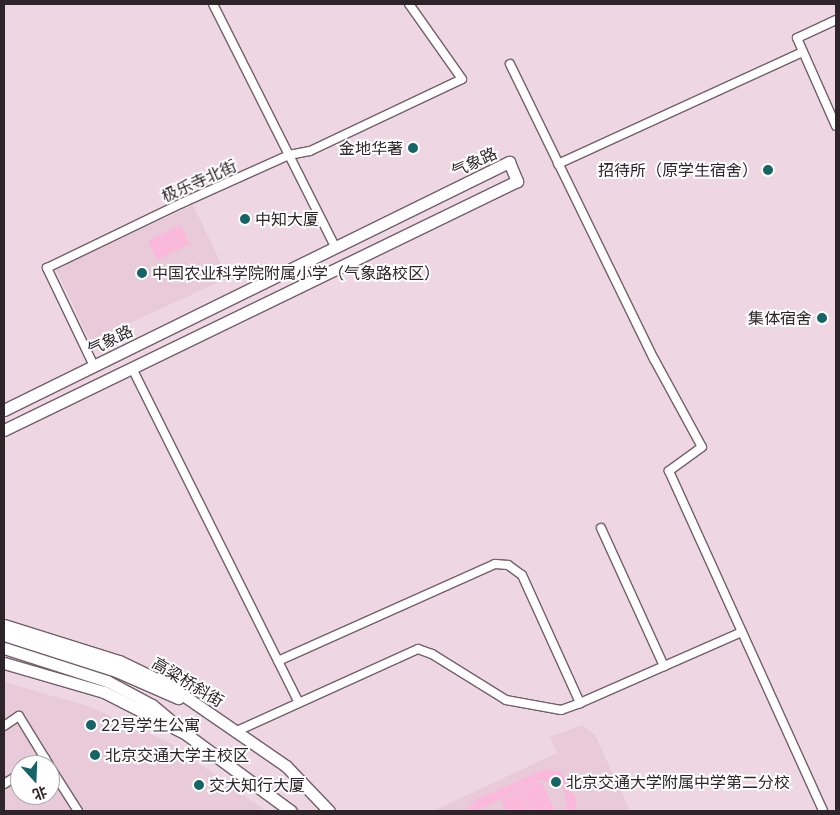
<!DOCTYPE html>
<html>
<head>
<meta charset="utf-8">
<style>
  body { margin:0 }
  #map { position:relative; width:840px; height:815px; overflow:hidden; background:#eed7e2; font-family:"IBM Plex Sans","Noto Sans SC",sans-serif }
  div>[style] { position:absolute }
  .built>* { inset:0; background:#e8cad8 }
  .green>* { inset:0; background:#fab8da }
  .roads { filter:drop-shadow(1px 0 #735f69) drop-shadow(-1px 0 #735f69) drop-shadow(0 1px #735f69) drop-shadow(0 -1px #735f69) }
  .street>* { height:8px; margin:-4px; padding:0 4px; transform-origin:4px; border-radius:4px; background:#fff }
  .secondary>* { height:11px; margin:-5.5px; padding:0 5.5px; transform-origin:5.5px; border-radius:5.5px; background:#fff }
  .dots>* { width:14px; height:14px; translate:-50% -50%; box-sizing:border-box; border:2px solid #fff; border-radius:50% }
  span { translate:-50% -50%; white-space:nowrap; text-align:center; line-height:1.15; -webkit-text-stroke:4px #fff; paint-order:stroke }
  .poi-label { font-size:16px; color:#2d2529 }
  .right { translate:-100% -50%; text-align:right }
  .left { translate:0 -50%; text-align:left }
  .street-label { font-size:16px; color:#2d2529 }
  .frame { position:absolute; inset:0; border:5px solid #2d2529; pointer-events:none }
  .north { position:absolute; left:10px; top:755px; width:50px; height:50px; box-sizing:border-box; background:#fff; border:1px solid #aba8a9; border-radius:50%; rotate:160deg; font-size:14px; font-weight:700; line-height:20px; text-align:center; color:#2d2529 }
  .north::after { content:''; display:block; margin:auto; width:18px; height:22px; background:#156466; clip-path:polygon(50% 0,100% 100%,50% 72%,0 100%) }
</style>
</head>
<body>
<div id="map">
  <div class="built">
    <i style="clip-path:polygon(193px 205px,228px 278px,90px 341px,56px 269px)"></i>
    <i style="clip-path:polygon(evenodd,4px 682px,91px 707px,172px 744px,266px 811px,4px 811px,4px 682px,20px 765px,50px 765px,50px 795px,20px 795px,20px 765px)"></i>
    <i style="clip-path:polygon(582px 725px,595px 735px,630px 811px,433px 811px,557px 753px,550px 737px)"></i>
  </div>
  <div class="green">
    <i style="clip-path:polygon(181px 225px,190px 244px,157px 260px,148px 241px)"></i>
    <i style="clip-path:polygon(543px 770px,559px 771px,565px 777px,576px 799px,576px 811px,566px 811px,566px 796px,562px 788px,541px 779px,476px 811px,467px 811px,475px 800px)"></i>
    <i style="clip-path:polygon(541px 781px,555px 811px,531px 811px,521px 790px)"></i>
    <i style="clip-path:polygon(520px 791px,530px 811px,506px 811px,501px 800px)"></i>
  </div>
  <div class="roads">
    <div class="street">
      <i style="left:213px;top:4px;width:272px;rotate:63.3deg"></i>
      <i style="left:836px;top:20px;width:43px;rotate:155.2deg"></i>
      <i style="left:797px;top:38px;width:96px;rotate:66.1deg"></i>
      <i style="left:510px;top:64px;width:328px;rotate:64deg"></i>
      <i style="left:654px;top:359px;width:100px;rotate:61.4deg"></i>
      <i style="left:702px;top:447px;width:41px;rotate:144deg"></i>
      <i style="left:669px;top:471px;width:373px;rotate:65.6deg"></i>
      <i style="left:558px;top:164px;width:269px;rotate:-24.6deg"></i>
      <i style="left:94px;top:366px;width:109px;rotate:-115.6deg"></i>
      <i style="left:47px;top:268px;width:150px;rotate:-25.7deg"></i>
      <i style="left:182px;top:203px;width:117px;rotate:-24.2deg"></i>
      <i style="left:289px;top:155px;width:21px;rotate:-11deg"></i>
      <i style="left:310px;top:151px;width:168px;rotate:-25.3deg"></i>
      <i style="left:462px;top:79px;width:92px;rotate:-125.2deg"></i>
      <i style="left:132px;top:368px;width:374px;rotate:63.5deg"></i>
      <i style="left:601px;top:528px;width:152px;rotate:65.5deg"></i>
      <i style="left:278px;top:661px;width:238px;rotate:-24.1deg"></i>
      <i style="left:495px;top:564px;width:13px;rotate:4deg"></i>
      <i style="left:508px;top:565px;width:17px;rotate:36deg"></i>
      <i style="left:522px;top:575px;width:141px;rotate:65.6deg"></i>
      <i style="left:580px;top:703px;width:177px;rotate:-23.7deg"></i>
      <i style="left:4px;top:726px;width:18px;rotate:-34deg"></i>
      <i style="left:19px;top:716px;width:57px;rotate:58.5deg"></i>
      <i style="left:237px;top:731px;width:199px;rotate:-24.4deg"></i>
      <i style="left:418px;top:649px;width:15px;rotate:20deg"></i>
      <i style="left:432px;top:654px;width:87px;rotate:31.9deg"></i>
      <i style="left:506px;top:700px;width:56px;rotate:10.3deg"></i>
      <i style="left:561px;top:710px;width:20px;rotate:-20deg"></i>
      <i style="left:34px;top:765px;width:13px;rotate:-32deg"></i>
      <i style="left:50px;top:767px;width:52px;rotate:57.5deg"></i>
      <i style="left:4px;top:784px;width:19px;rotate:-32deg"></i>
    </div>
    <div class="secondary">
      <i style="left:4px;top:410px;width:563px;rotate:-26.16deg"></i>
      <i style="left:509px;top:162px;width:21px;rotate:67deg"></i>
      <i style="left:517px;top:181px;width:570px;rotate:154.11deg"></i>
      <i style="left:4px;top:625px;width:121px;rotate:17.4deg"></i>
      <i style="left:119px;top:661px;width:53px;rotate:25.6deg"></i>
      <i style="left:167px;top:684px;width:145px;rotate:34.6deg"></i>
      <i style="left:286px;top:766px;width:62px;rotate:46.3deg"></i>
      <i style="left:4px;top:635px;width:118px;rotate:17.8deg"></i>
      <i style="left:116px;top:671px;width:68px;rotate:23.5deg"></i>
      <i style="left:4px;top:648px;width:108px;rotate:17.8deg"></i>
      <i style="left:107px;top:681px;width:51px;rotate:28.1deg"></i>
      <i style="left:152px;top:705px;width:23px;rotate:40deg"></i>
      <i style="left:4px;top:663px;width:104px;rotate:16.2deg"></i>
      <i style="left:104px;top:692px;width:92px;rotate:27.1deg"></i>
      <i style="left:186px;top:734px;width:130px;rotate:36.3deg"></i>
    </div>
  </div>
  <div class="dots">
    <i style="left:413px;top:148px;background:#156466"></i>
    <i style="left:768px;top:170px;background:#156466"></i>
    <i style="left:245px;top:219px;background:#156466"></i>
    <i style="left:142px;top:273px;background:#156466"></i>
    <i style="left:822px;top:318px;background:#156466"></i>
    <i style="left:91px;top:725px;background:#156466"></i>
    <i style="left:95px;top:755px;background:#156466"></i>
    <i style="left:556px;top:782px;background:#156466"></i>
    <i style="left:199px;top:785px;background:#156466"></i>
  </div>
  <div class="poi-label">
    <span class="right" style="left:403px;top:148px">金地华著</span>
    <span class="right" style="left:758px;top:170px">招待所（原学生宿舍）</span>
    <span class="left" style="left:255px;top:219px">中知大厦</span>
    <span class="left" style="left:152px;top:273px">中国农业科学院附属小学（气象路校区）</span>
    <span class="right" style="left:812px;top:318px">集体宿舍</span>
    <span class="left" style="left:101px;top:725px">22号学生公寓</span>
    <span class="left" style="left:105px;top:755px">北京交通大学主校区</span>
    <span class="left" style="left:566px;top:782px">北京交通大学附属中学第二分校</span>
    <span class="left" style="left:209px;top:785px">交大知行大厦</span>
  </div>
  <div class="street-label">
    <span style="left:474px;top:162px;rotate:-25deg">气象路</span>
    <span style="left:199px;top:181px;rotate:-24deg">极乐寺北街</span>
    <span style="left:110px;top:340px;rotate:-26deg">气象路</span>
    <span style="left:188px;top:682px;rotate:31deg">高粱桥斜街</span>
  </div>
  <div class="frame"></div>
  <div class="north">北</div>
</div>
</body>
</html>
